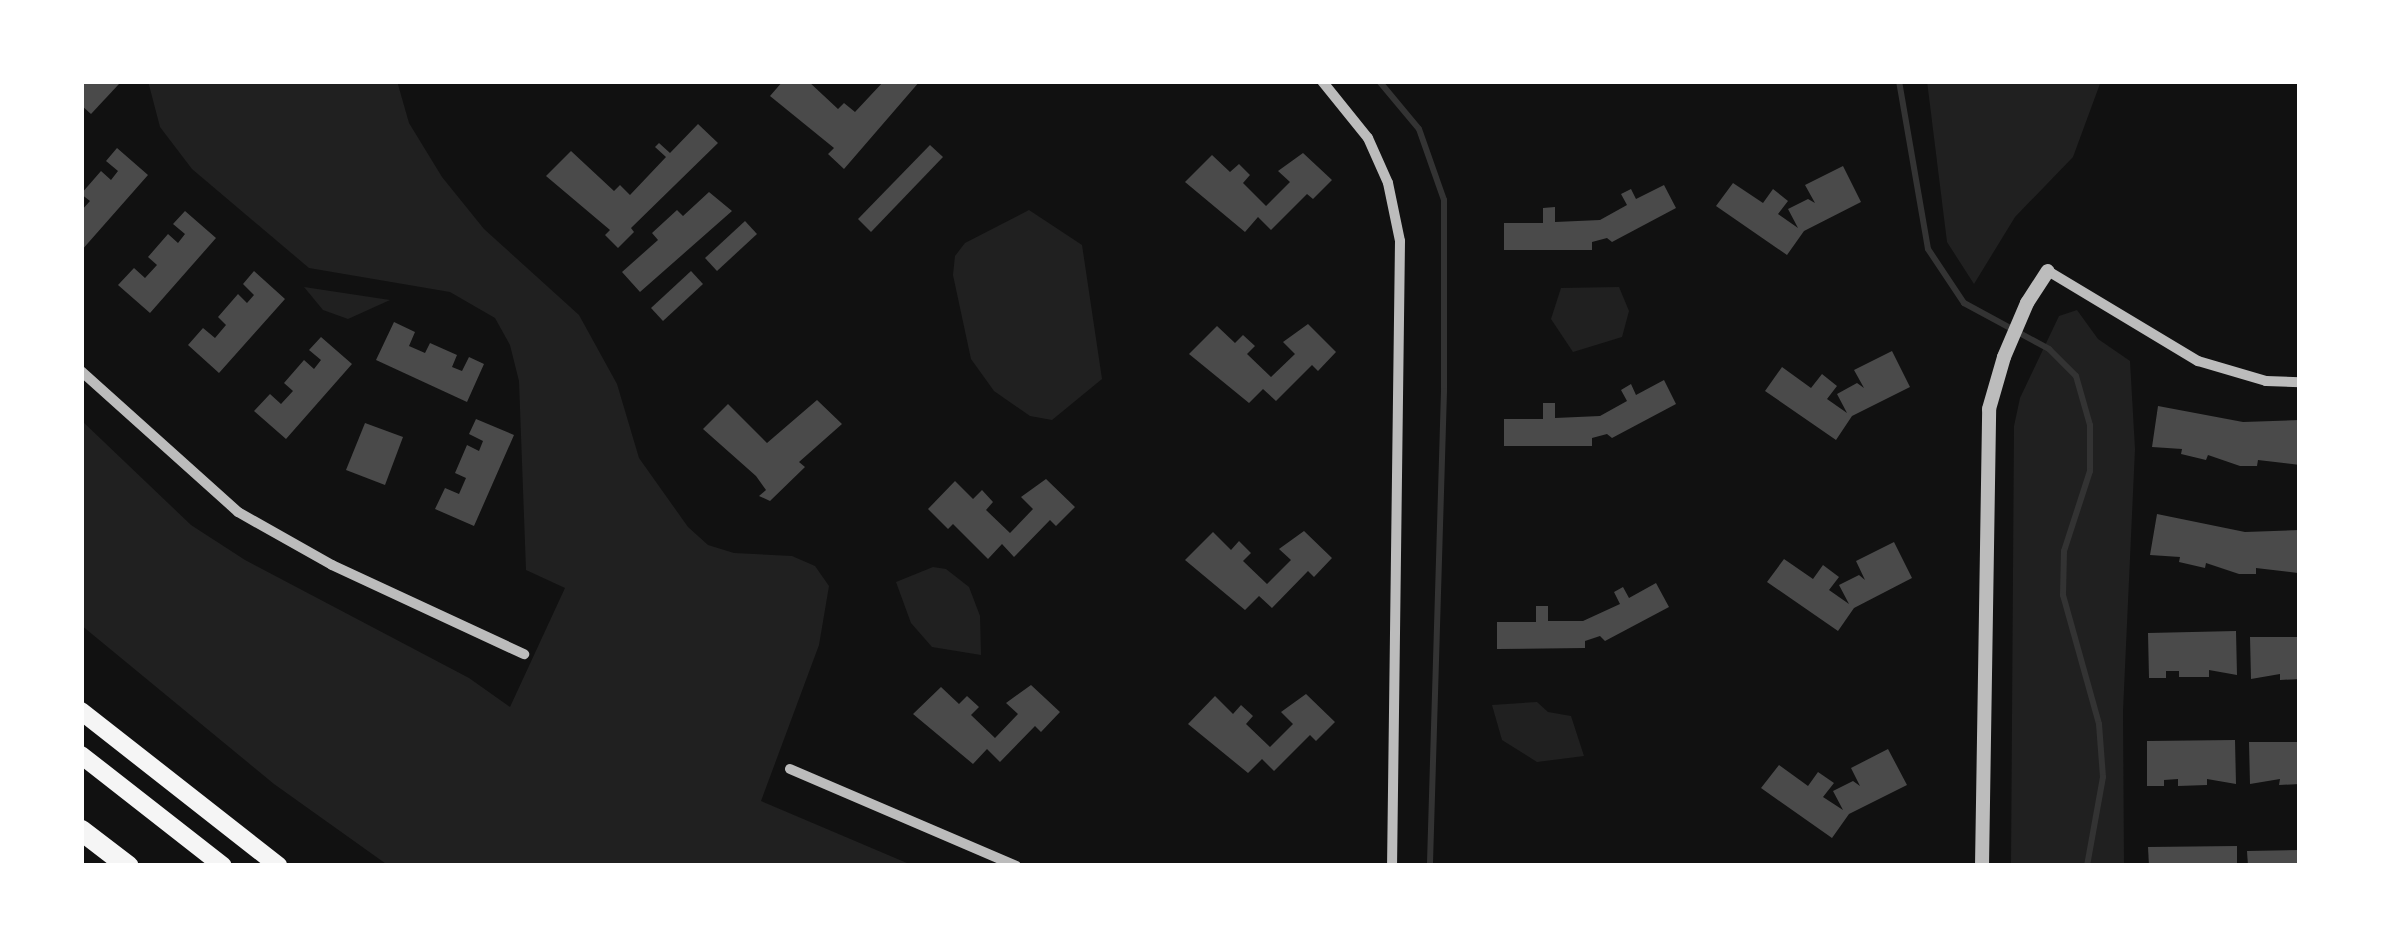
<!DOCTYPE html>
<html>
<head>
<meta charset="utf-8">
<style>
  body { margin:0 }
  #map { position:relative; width:2381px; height:947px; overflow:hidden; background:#111; font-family:Mulish,sans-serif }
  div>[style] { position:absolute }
  .green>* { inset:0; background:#202020 }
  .stream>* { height:6px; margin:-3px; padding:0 3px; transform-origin:3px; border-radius:3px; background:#333 }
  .building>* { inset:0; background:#4a4a4a }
  .minor>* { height:10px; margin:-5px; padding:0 5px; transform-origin:5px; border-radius:5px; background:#bcbcbc }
  .tertiary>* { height:14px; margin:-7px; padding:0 7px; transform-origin:7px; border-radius:7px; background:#bcbcbc }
  .trunk>* { height:18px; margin:-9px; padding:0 9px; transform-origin:9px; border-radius:9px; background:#f5f5f5 }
  .motorway>* { height:21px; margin:-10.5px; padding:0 10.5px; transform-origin:10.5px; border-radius:10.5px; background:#f5f5f5 }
  span { translate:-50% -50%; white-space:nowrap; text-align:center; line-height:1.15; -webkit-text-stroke:9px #fff; paint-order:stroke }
  .frame { position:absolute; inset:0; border:84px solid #fff; pointer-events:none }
</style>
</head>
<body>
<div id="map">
  <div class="green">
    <i style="clip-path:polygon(148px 81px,397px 81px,409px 123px,442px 177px,484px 229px,579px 315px,617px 384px,639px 458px,688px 527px,708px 545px,734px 553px,792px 556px,815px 566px,829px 586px,819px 645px,761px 801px,914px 866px,389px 866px,274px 784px,81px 625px,81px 420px,191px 525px,245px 560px,469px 678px,510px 707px,565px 588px,526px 570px,519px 381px,510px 345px,495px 318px,450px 292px,309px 268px,192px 169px,160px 127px)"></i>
    <i style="clip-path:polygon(1927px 81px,2101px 81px,2073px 157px,2015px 217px,1974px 284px,1947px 242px)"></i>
    <i style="clip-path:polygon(1029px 210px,1082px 245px,1102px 379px,1052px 420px,1030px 416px,994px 391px,971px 359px,953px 275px,955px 256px,965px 243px)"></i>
    <i style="clip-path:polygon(304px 287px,390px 300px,348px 319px,323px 310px)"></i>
    <i style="clip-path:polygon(1619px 287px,1629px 311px,1622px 337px,1573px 352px,1551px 319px,1561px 288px)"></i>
    <i style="clip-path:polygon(2077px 310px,2098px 339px,2130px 361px,2135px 449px,2123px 711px,2124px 866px,2011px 866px,2014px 426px,2020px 398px,2059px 316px)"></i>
    <i style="clip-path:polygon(933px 567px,946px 569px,969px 587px,980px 616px,981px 655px,932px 647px,911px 623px,896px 582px)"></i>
    <i style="clip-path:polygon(1537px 702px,1548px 712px,1571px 716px,1584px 756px,1537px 762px,1502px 740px,1492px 705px)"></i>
  </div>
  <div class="stream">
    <i style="left:1379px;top:81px;width:62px;rotate:50.2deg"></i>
    <i style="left:1419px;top:129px;width:75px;rotate:70.6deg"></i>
    <i style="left:1444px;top:200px;width:191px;rotate:90deg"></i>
    <i style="left:1444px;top:391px;width:475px;rotate:91.7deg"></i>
    <i style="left:1899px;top:81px;width:170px;rotate:80.2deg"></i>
    <i style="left:1928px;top:249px;width:65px;rotate:56.3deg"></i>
    <i style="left:1964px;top:303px;width:97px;rotate:28.4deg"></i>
    <i style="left:2049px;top:349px;width:38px;rotate:45deg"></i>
    <i style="left:2076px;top:376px;width:51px;rotate:74.1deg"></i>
    <i style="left:2090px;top:425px;width:46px;rotate:90deg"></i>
    <i style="left:2090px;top:471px;width:84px;rotate:108deg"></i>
    <i style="left:2064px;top:551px;width:44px;rotate:91.3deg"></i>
    <i style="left:2063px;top:595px;width:134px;rotate:74.4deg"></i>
    <i style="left:2099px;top:724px;width:53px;rotate:85.7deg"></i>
    <i style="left:2103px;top:777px;width:90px;rotate:100.2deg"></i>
  </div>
  <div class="building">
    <i style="clip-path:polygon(81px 81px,115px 81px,119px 84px,91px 114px,81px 105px)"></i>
    <i style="clip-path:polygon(783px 81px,808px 81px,838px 109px,844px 103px,855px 112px,884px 81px,920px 81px,844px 169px,828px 154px,834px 148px,770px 96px)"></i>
    <i style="clip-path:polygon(698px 124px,718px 143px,631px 228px,634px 232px,618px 248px,605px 235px,610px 230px,546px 176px,571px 151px,614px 191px,620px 185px,630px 195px,666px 157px,655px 147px,659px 143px,670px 153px)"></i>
    <i style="clip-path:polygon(930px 145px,943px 157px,871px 232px,858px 219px)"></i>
    <i style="clip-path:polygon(117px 148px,148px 175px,81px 251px,81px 211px,90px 201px,81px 194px,101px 171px,111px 180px,118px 171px,106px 161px)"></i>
    <i style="clip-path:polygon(1303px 153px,1332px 180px,1313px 199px,1307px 194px,1271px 230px,1258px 217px,1245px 232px,1185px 182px,1212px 155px,1230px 172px,1239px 164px,1250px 175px,1243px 183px,1266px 206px,1290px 182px,1278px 171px)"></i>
    <i style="clip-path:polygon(1843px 166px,1861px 202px,1804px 231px,1787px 255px,1716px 206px,1733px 183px,1763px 203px,1773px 189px,1788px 201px,1778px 214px,1798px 228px,1788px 209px,1808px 199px,1815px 203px,1805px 185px)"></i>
    <i style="clip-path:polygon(1664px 185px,1676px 208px,1612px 242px,1607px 238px,1592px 242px,1592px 250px,1504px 250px,1504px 223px,1543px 223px,1543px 208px,1555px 207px,1555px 222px,1600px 220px,1627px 205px,1621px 194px,1631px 189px,1636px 199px)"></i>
    <i style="clip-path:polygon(709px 192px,732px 211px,640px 292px,622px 272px,658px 240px,652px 233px,677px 210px,683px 216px)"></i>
    <i style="clip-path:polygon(185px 211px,216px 238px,150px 313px,118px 285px,134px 268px,145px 278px,157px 265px,148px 257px,168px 234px,178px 243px,185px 234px,173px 224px)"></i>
    <i style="clip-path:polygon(745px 221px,757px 234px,717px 271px,705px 258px)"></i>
    <i style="clip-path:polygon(254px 271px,285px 299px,219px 373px,188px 345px,203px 328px,215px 338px,226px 325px,218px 317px,238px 294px,247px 303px,254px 295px,243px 284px)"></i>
    <i style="clip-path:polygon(691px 271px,703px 284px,663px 321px,651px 308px)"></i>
    <i style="clip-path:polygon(394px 322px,415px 332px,409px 346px,425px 353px,430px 343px,457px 355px,452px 367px,462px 371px,469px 357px,484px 364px,467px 402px,376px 360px)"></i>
    <i style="clip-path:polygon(1308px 324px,1336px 352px,1318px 371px,1312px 365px,1276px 401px,1263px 389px,1249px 403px,1189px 354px,1217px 326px,1235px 343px,1243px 335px,1255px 346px,1247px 354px,1271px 377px,1295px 354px,1283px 342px)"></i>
    <i style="clip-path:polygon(321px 337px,352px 364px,286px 439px,254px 411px,270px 394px,281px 404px,293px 391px,284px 383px,304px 360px,314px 369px,321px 360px,309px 350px)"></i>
    <i style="clip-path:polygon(1892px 351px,1910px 387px,1852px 416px,1836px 440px,1765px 391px,1782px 367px,1811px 388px,1822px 374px,1837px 386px,1827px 399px,1847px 413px,1837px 394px,1857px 383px,1864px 388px,1854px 370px)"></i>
    <i style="clip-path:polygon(1664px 380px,1676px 404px,1612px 438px,1607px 434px,1592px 438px,1592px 446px,1504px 446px,1504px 419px,1543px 419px,1543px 403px,1555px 403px,1555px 418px,1600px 416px,1627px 401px,1621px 390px,1631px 384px,1636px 395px)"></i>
    <i style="clip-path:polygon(817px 400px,842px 424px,799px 462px,805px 467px,770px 501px,759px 496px,766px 490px,756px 476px,703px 429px,728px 404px,767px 443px)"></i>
    <i style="clip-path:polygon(2158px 406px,2243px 422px,2300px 420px,2300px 465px,2258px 460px,2257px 466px,2240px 466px,2208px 455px,2206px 460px,2181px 454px,2182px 449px,2152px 447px)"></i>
    <i style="clip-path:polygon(476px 419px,514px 435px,474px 526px,435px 509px,445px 488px,459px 494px,466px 478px,455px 473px,467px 445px,479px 451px,483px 441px,469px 434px)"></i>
    <i style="clip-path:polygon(365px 423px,403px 437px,385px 485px,346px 470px)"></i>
    <i style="clip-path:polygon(1046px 479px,1075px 507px,1056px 526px,1050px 520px,1014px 557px,1002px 544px,988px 559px,953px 524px,948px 529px,928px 509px,955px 481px,973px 499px,982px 490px,993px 502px,986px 510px,1010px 533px,1033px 509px,1021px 497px)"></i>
    <i style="clip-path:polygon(2157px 514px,2245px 532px,2300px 530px,2298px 573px,2256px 568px,2256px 574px,2239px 574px,2206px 563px,2205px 568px,2179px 562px,2180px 557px,2150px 555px)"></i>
    <i style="clip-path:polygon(1304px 531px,1332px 558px,1314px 577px,1308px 571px,1272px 608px,1259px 596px,1245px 610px,1185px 560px,1213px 532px,1231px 550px,1239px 541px,1251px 553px,1243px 561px,1267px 584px,1291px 560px,1279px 549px)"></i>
    <i style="clip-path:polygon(1894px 542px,1912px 578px,1854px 608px,1838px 631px,1767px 582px,1784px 559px,1813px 579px,1823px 565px,1839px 577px,1829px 590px,1849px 604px,1839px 585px,1859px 575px,1865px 580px,1856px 561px)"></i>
    <i style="clip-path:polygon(1656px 583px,1669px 607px,1605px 641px,1600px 636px,1585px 641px,1585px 648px,1497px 649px,1497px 622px,1536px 622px,1536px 606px,1548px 606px,1548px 621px,1583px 621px,1620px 604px,1614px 592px,1623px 587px,1629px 598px)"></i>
    <i style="clip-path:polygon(2236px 631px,2237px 675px,2209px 670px,2209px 677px,2179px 677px,2179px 671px,2166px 671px,2166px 678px,2149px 678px,2148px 633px)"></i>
    <i style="clip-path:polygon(2250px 637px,2300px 637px,2300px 679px,2280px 680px,2280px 674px,2251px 679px)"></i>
    <i style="clip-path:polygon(1031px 685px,1060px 712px,1041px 732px,1035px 726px,1000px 762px,987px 749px,973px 764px,913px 714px,941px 687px,959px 704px,967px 696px,979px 707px,971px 715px,995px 738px,1018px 714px,1006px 703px)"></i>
    <i style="clip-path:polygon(1306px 694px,1335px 722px,1316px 741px,1310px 735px,1274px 771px,1262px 759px,1248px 773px,1188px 724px,1215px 696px,1233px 714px,1241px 705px,1253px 716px,1246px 724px,1270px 747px,1293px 724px,1281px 712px)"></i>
    <i style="clip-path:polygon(2235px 740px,2236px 784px,2207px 779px,2207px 785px,2178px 786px,2178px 779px,2164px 780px,2164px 786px,2147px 786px,2147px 741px)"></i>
    <i style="clip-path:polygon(2249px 742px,2300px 742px,2300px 784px,2279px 785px,2280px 779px,2250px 784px)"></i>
    <i style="clip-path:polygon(1888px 749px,1907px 785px,1849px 814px,1832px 838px,1761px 788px,1779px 765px,1808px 786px,1818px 772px,1834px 783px,1823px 797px,1843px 810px,1833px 791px,1853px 781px,1860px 786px,1851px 768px)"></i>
    <i style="clip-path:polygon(2237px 846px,2237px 866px,2149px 866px,2148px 847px)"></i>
    <i style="clip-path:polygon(2300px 850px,2300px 866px,2248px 866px,2247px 851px)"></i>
  </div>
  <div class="minor">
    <i style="left:1322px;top:81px;width:73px;rotate:51.1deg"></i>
    <i style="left:1368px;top:138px;width:49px;rotate:66deg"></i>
    <i style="left:1388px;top:183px;width:59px;rotate:78.3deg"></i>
    <i style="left:1400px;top:241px;width:625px;rotate:90.73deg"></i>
    <i style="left:2048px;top:271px;width:175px;rotate:31deg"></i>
    <i style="left:2198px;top:361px;width:71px;rotate:16.4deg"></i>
    <i style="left:2266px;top:381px;width:34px;rotate:2deg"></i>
    <i style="left:81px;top:371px;width:211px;rotate:41.9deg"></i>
    <i style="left:238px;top:512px;width:108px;rotate:29.4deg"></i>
    <i style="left:332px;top:565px;width:212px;rotate:24.9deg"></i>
    <i style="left:790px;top:769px;width:246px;rotate:23.2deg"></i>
  </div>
  <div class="tertiary">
    <i style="left:1982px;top:866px;width:457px;rotate:-89.1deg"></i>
    <i style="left:1989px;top:409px;width:54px;rotate:-73.9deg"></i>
    <i style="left:2004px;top:357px;width:59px;rotate:-66.9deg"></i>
    <i style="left:2027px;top:303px;width:38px;rotate:-57deg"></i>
  </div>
  <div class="trunk">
    <i style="left:81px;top:711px;width:251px;rotate:38.1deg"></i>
    <i style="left:81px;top:755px;width:180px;rotate:38deg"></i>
  </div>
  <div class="motorway">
    <i style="left:81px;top:830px;width:59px;rotate:37.5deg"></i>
  </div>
  <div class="frame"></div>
</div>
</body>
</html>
